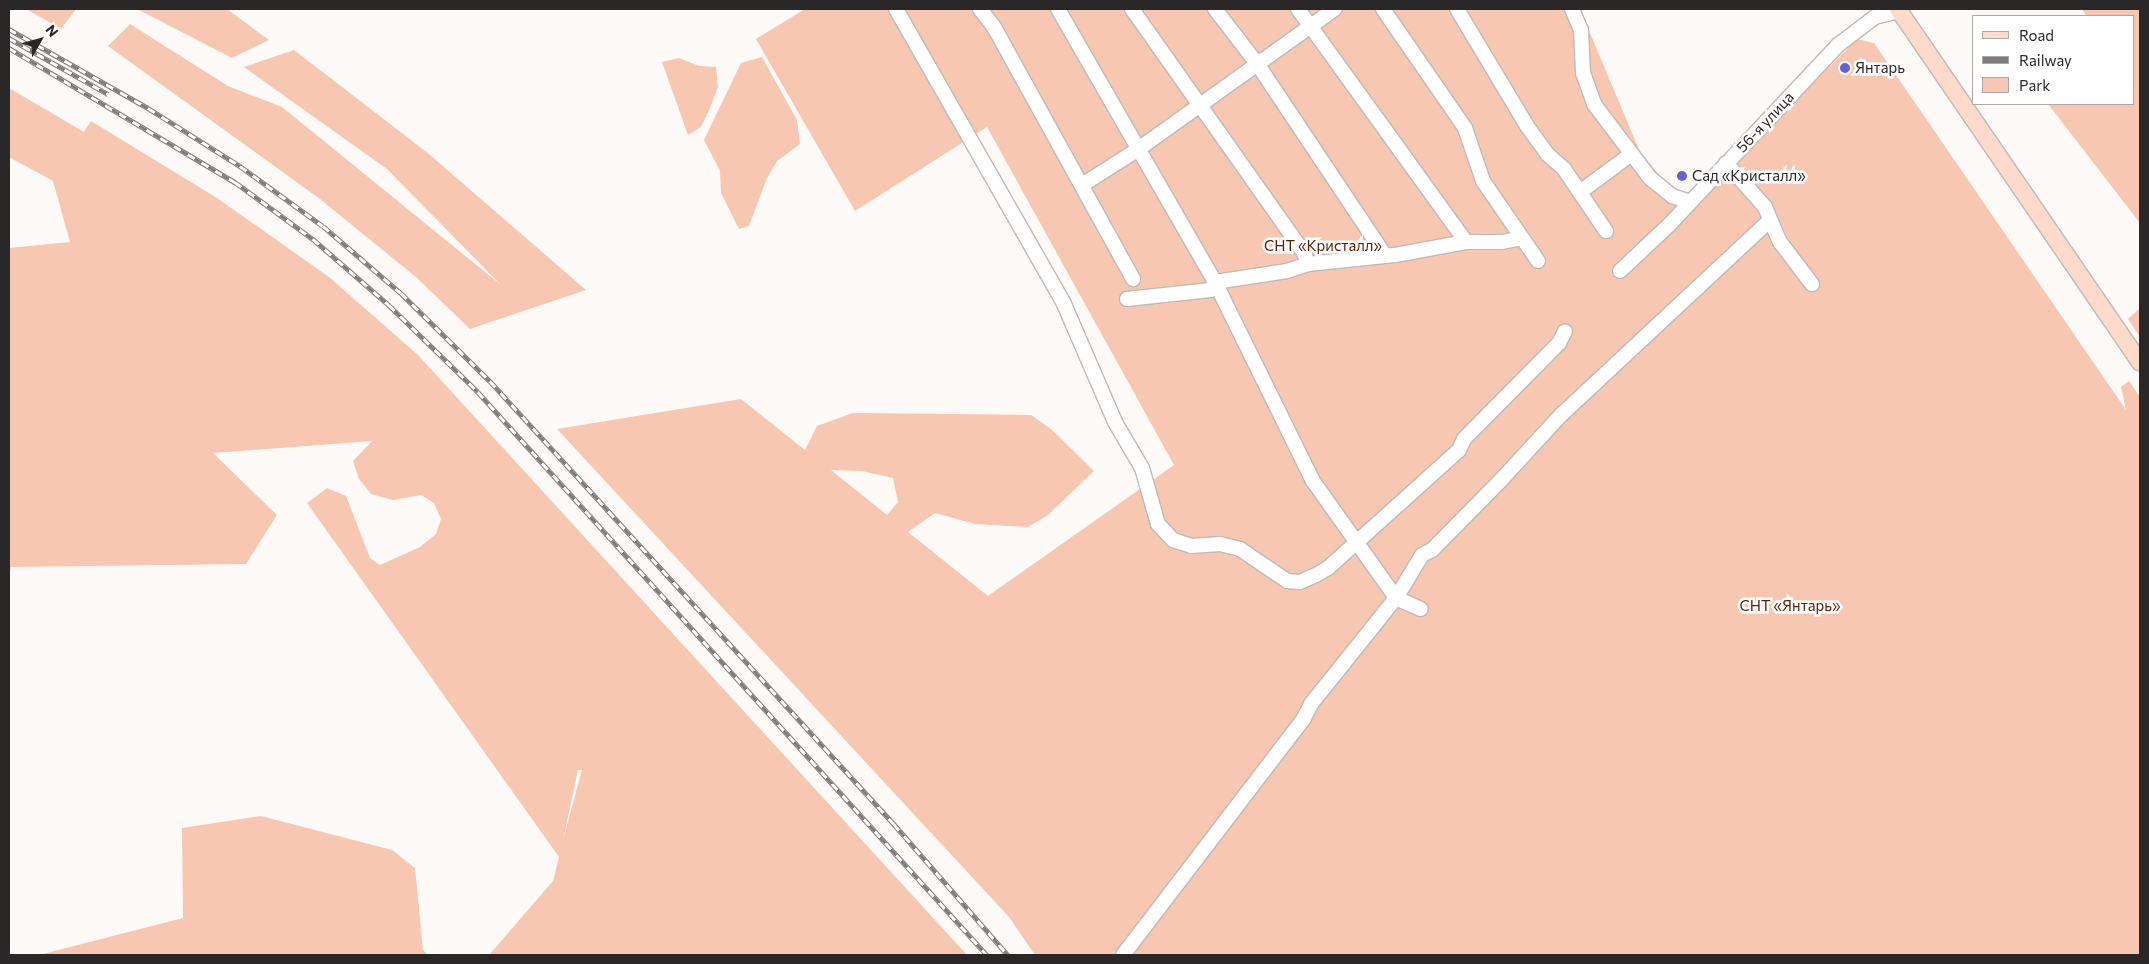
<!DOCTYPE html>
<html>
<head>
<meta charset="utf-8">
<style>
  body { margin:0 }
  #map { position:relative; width:2149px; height:964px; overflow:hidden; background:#fefaf8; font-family:Commissioner,sans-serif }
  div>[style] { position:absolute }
  .green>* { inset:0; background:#f7c7b2 }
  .roads { filter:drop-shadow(1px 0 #bebab8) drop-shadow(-1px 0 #bebab8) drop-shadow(0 1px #bebab8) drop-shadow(0 -1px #bebab8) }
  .minor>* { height:14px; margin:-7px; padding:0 7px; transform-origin:7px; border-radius:7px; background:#fff }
  .major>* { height:16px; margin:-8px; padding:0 8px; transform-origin:8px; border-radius:8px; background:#fedacb }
  .rail>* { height:4.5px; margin-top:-2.25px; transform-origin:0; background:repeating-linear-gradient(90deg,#fff 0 8px,#7f7c7b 0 16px); box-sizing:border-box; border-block:1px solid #7f7c7b }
  .dots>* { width:14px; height:14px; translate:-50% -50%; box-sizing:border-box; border:2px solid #fff; border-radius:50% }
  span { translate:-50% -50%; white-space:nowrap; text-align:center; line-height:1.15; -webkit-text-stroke:5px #fff; paint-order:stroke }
  .poi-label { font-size:15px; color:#292727 }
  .left { translate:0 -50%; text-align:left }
  .street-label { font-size:15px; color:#292727 }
  .park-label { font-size:15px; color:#571f01 }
  .frame { position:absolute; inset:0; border:10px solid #292727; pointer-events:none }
  .legend { position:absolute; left:1972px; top:15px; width:162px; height:90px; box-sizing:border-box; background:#fff; border:1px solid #a9a9a9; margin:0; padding:6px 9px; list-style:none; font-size:15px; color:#292727 }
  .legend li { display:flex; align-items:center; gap:10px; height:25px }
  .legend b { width:25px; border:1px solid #a9a9a9 }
  .north { position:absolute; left:15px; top:15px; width:50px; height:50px; -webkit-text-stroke:4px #fff; paint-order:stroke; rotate:52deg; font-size:14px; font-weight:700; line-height:20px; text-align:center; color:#292727 }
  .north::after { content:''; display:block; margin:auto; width:18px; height:22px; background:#292727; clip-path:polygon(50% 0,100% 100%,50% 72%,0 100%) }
</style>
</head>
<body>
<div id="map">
  <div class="green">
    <i style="clip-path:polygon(26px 9px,76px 9px,61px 29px)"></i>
    <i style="clip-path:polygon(137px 9px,227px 9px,269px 40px,232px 58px)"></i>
    <i style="clip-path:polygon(evenodd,805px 9px,1580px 9px,1640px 152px,1673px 191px,1682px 215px,1857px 39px,1874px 43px,2126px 410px,2121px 387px,2129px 381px,2140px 397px,2140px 955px,1035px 955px,1009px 917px,557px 429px,741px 399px,805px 450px,817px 426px,853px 413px,1031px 415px,1051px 429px,1094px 471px,1048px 515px,1028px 527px,975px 524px,935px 513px,908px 532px,988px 596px,1174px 465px,987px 127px,855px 211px,756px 39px,805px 9px,831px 470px,862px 471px,893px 478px,898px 502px,887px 515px,831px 470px)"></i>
    <i style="clip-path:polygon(2082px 9px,2140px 9px,2140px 223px,2048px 104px,2133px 104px,2133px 16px,2086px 16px)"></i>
    <i style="clip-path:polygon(130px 24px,228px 86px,282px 107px,501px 285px,387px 169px,244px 67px,294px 50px,429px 154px,586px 290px,470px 329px,416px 277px,320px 199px,108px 46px)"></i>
    <i style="clip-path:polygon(762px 57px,797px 120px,800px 144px,777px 161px,767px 178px,749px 226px,739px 229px,721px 193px,720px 171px,704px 140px,741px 63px)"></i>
    <i style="clip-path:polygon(679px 58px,699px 66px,716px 67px,718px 87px,710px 108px,701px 127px,688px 135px,662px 62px)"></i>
    <i style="clip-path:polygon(evenodd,9px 88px,84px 132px,91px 121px,217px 198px,329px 277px,418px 355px,967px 955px,489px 955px,553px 881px,559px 857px,307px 503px,327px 488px,346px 496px,370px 558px,380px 565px,420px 547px,436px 534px,441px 519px,434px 503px,421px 495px,393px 500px,371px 494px,359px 479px,353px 461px,372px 441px,213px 453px,277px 515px,246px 564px,11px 567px,9px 576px,9px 248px,70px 242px,53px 181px,9px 157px,9px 88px,578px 770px,582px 770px,563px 840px,578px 770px)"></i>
    <i style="clip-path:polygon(2140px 308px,2140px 337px,2128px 319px)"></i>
    <i style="clip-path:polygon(261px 816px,392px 850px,415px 868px,423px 950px,428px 955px,39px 955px,183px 918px,182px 828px)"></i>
  </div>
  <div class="roads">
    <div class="minor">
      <i style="left:896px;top:9px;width:339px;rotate:60.3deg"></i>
      <i style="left:1064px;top:304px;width:129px;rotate:66.6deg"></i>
      <i style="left:1115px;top:422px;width:53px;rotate:59.6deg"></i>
      <i style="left:1142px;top:468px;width:58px;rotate:74.1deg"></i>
      <i style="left:1158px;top:524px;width:22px;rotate:47deg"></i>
      <i style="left:1173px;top:540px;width:19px;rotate:18deg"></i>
      <i style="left:1191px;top:546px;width:29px;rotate:-4deg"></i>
      <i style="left:1220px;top:544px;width:21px;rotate:14deg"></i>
      <i style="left:1240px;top:549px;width:57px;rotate:34.2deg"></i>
      <i style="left:1287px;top:581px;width:13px;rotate:4deg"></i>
      <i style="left:1300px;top:582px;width:17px;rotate:-24deg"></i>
      <i style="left:1316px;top:575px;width:14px;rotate:-30deg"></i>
      <i style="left:1328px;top:568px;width:176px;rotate:-42deg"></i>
      <i style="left:1459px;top:450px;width:12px;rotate:-66deg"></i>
      <i style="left:1464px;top:439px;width:135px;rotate:-45.3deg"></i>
      <i style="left:1559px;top:343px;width:13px;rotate:-63deg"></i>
      <i style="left:980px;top:9px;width:23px;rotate:52deg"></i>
      <i style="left:994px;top:27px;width:288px;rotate:61.1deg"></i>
      <i style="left:1058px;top:9px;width:315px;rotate:60.1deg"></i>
      <i style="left:1215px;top:282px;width:222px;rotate:63.8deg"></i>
      <i style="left:1313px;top:481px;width:143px;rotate:54.6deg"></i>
      <i style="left:1396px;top:598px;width:27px;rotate:24deg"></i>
      <i style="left:1132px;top:9px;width:299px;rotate:54.8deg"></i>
      <i style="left:1304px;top:253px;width:12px;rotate:70deg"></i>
      <i style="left:1215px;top:9px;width:71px;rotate:52.5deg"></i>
      <i style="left:1258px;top:65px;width:227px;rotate:56.3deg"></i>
      <i style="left:1298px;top:9px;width:287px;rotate:54.2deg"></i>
      <i style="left:1383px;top:9px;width:145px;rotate:55.4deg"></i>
      <i style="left:1465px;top:128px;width:56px;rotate:71.2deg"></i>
      <i style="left:1483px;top:181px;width:97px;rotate:55.5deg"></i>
      <i style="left:1457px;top:9px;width:136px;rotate:59.1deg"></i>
      <i style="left:1527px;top:126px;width:34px;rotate:54deg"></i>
      <i style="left:1547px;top:154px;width:23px;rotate:41deg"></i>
      <i style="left:1564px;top:169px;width:75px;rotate:55.9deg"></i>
      <i style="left:1572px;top:9px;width:23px;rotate:67deg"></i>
      <i style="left:1581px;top:30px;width:43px;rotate:87.3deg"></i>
      <i style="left:1583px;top:73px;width:33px;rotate:70deg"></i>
      <i style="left:1594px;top:104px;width:93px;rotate:52.9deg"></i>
      <i style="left:1650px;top:178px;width:28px;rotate:39deg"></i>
      <i style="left:1672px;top:196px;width:19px;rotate:18deg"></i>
      <i style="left:1726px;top:163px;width:59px;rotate:48.4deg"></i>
      <i style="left:1765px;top:207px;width:38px;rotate:67deg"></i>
      <i style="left:1780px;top:242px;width:53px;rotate:52.7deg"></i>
      <i style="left:1082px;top:185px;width:65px;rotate:-32.5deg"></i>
      <i style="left:1137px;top:150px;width:243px;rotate:-35.5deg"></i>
      <i style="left:1580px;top:192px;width:62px;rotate:-36.5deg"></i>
      <i style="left:1620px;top:271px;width:67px;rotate:-43.2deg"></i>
      <i style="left:1669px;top:225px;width:247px;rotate:-46.8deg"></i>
      <i style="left:1838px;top:45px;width:46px;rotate:-37.1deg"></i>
      <i style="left:1875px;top:17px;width:25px;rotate:-14deg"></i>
      <i style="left:1127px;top:299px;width:84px;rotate:-6.1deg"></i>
      <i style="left:1211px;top:290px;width:9px;rotate:-63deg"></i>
      <i style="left:1215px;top:282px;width:73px;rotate:-8.7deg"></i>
      <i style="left:1287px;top:271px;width:22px;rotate:-18deg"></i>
      <i style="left:1308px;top:264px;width:87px;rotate:-5.9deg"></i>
      <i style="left:1395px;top:255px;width:72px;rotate:-10.4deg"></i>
      <i style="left:1466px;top:242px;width:36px"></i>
      <i style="left:1502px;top:242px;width:20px;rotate:-11deg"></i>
      <i style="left:1123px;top:955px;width:298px;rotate:-52.6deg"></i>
      <i style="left:1304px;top:718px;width:16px;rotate:-63deg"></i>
      <i style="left:1311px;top:704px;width:136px;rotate:-51.3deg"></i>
      <i style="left:1396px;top:598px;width:50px;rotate:-58.8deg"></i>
      <i style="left:1422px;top:555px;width:11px;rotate:-27deg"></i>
      <i style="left:1432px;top:550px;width:98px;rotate:-45.4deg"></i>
      <i style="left:1501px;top:480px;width:90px;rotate:-47.3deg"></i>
      <i style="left:1562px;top:414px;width:284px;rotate:-43deg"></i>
    </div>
    <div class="major">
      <i style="left:1898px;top:9px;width:428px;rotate:55.6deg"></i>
    </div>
  </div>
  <div class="rail">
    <i style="left:9px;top:29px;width:160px;rotate:29.6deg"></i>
    <i style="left:148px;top:108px;width:109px;rotate:32.2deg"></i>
    <i style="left:240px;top:166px;width:102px;rotate:35.9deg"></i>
    <i style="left:323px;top:226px;width:103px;rotate:40.7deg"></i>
    <i style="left:401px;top:293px;width:125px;rotate:44.7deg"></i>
    <i style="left:490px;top:381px;width:600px;rotate:47.64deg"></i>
    <i style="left:894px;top:824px;width:174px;rotate:49deg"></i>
    <i style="left:9px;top:38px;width:114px;rotate:29.5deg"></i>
    <i style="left:9px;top:48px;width:263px;rotate:30.7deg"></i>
    <i style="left:235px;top:182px;width:97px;rotate:36.2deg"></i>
    <i style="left:313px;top:239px;width:101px;rotate:41deg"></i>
    <i style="left:389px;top:305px;width:124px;rotate:44.3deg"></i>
    <i style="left:478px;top:392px;width:759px;rotate:47.88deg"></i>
  </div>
  <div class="dots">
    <i style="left:1845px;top:68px;background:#6460d9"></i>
    <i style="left:1682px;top:176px;background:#6460d9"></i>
  </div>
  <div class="poi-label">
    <span class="left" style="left:1855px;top:68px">Янтарь</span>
    <span class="left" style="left:1692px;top:176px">Сад «Кристалл»</span>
  </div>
  <div class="street-label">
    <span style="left:1765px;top:122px;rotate:-47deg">56-я улица</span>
  </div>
  <div class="park-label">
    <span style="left:1323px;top:246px">СНТ «Кристалл»</span>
    <span style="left:1790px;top:606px">СНТ «Янтарь»</span>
  </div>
  <div class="frame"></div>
  <ul class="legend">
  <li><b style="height:6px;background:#fedacb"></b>Road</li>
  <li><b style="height:6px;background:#7f7c7b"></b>Railway</li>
  <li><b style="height:14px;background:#f7c7b2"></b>Park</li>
  </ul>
  <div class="north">N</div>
</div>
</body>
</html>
